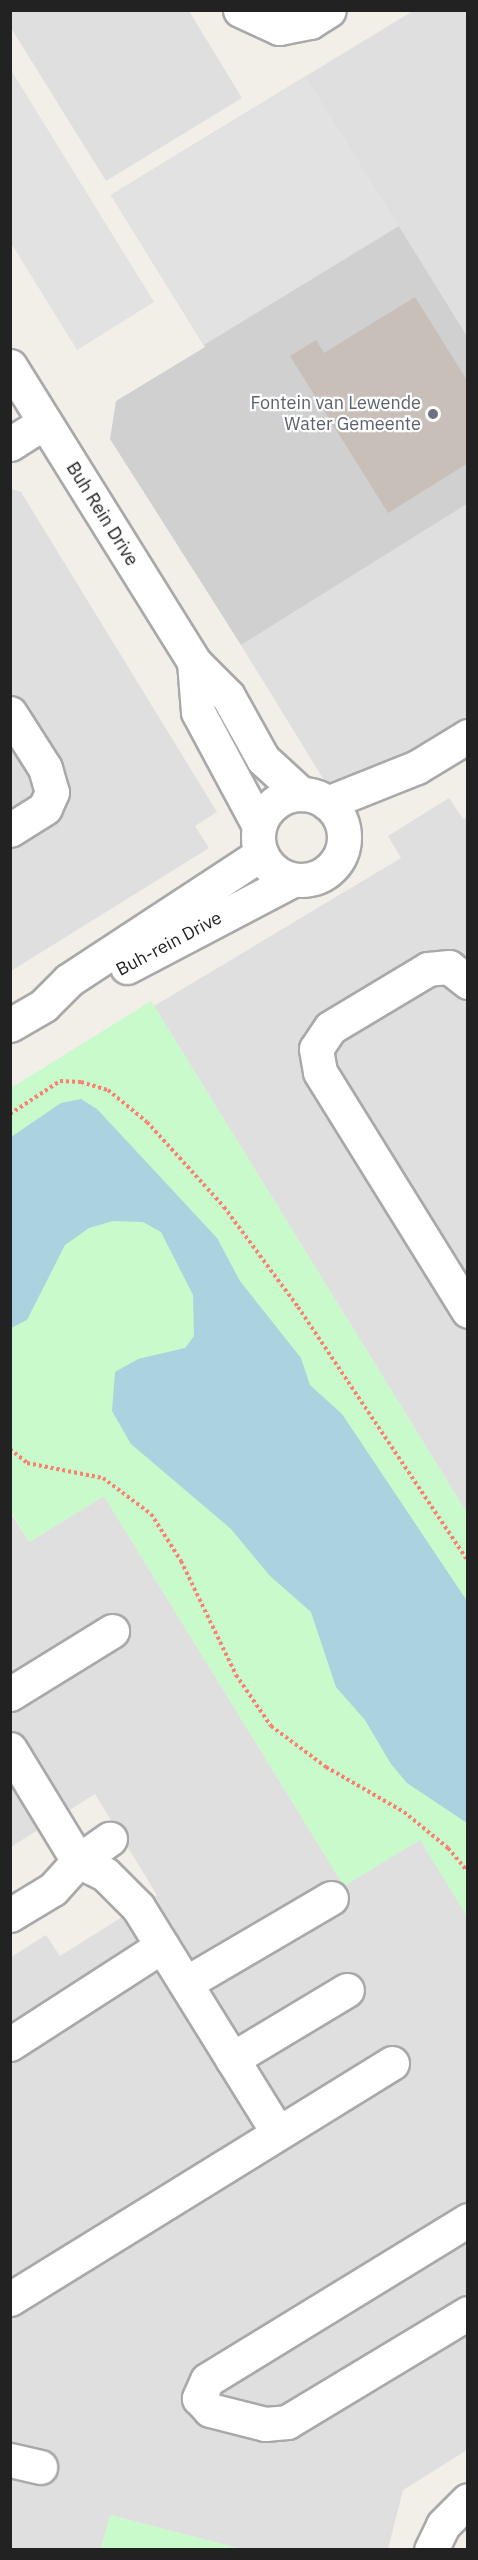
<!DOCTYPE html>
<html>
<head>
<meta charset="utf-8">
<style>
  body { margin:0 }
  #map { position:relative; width:478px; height:2560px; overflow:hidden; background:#f2efe9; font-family:"IBM Plex Sans",sans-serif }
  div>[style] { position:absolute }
  .residential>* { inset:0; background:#e0dfdf }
  .religious>* { inset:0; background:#d0d0d0 }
  .park>* { inset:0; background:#c8facc }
  .parking>* { inset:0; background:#e2e2e2 }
  .water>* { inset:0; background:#aad3df }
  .building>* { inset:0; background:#c7bfb8 }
  .path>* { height:4px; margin-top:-2px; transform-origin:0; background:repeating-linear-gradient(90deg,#fa8072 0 3px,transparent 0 6px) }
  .roads { filter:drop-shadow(2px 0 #a9a9a9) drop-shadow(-2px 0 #a9a9a9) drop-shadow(0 2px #a9a9a9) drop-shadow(0 -2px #a9a9a9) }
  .minor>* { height:33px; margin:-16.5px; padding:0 16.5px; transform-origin:16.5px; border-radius:16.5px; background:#fff }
  .minor>.ring { margin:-16.5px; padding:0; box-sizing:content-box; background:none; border:33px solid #fff; border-radius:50% }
  .dots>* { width:16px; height:16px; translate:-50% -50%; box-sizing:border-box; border:3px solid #fff; border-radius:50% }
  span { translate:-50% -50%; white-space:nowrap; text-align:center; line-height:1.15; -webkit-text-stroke:4.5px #fff; paint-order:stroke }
  .worship-label { font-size:18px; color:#5b616d }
  .right { translate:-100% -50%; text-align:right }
  .street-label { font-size:18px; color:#222 }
  .frame { position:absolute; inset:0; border:12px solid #222; pointer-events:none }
</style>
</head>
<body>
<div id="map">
  <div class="residential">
    <i style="clip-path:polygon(11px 10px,189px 11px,242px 98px,106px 181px,11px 28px)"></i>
    <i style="clip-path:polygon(413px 11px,467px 11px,467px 336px,306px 76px)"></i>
    <i style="clip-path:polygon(11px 489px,21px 492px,217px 812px,195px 826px,209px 848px,11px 971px)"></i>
    <i style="clip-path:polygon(467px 504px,467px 733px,335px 798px,241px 645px)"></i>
    <i style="clip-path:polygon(449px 798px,463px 819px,467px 817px,467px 1513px,154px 1006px,401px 858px,388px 836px)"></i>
    <i style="clip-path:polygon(104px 1496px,344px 1886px,420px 1839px,467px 1916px,467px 2450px,403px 2490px,388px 2549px,241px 2549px,110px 2515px,101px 2549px,11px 2549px,11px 1957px,46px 1935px,60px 1956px,157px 1895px,95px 1794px,11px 1847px,10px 1512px,29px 1542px)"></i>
  </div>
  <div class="religious">
    <i style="clip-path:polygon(306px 76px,467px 336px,467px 504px,241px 645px,110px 439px,116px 401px,205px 347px,111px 195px)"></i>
  </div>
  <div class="park">
    <i style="clip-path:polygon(151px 1001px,467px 1513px,467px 1916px,420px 1840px,344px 1886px,104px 1496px,29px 1542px,11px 1512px,11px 1088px)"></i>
    <i style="clip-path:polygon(110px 2515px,241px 2549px,101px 2549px)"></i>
  </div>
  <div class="parking">
    <i style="clip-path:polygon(11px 70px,154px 302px,77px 350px,11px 243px)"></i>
    <i style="clip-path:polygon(306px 76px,399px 226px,204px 345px,111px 195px)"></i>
  </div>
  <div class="water">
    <i style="clip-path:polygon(81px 1099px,97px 1109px,217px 1238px,240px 1281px,301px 1358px,310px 1385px,342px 1414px,467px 1601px,467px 1823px,407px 1783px,391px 1764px,365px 1720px,336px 1687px,311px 1612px,270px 1576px,231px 1529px,131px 1444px,112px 1411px,115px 1372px,138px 1359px,185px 1348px,194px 1336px,193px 1295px,161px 1232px,143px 1222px,113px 1221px,89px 1228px,65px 1245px,27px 1320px,11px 1328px,11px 1137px,61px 1103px)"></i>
  </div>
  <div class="building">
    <i style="clip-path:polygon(415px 297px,468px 382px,468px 463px,388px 513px,290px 356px,316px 340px,324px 353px)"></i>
  </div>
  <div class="path">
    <i style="left:10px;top:1114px;width:60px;rotate:-33.4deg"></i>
    <i style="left:60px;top:1081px;width:21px;rotate:3deg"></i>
    <i style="left:81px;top:1082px;width:28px;rotate:17deg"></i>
    <i style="left:108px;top:1090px;width:50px;rotate:39.4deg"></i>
    <i style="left:147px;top:1122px;width:115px;rotate:47.8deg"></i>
    <i style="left:224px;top:1207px;width:124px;rotate:53.5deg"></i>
    <i style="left:298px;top:1307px;width:306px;rotate:56.2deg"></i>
    <i style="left:10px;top:1449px;width:22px;rotate:39deg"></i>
    <i style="left:27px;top:1463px;width:77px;rotate:11.2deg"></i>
    <i style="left:103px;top:1478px;width:60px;rotate:36.9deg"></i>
    <i style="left:151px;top:1514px;width:56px;rotate:57.4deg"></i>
    <i style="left:181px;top:1561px;width:127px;rotate:64.2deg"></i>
    <i style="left:236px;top:1675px;width:62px;rotate:55.5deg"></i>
    <i style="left:271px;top:1726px;width:69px;rotate:36.7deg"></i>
    <i style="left:326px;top:1767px;width:90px;rotate:30deg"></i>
    <i style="left:404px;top:1812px;width:57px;rotate:39.3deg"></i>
    <i style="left:448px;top:1848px;width:31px;rotate:50deg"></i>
  </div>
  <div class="roads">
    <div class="minor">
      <i style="left:240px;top:10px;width:43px;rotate:24.8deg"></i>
      <i style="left:279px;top:28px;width:32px;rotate:-11deg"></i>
      <i style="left:310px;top:22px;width:22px;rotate:-32deg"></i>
      <i style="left:10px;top:366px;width:349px;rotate:58.1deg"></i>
      <i style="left:194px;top:662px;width:48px;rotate:45deg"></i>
      <i style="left:228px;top:696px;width:72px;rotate:60.9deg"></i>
      <i style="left:263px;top:759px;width:52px;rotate:42.6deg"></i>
      <i style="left:10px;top:444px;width:41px;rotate:-32.2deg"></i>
      <i style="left:194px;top:662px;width:50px;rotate:85.4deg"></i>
      <i style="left:198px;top:712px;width:129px;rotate:61.8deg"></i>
      <i style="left:10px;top:713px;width:65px;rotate:57.5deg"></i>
      <i style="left:45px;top:768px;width:25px;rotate:74deg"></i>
      <i style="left:52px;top:792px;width:17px;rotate:114deg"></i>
      <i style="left:45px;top:808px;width:41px;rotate:147.8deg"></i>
      <i class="ring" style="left:258px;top:794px;width:53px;height:53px"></i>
      <i style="left:327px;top:803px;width:97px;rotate:-21.8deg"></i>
      <i style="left:417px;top:767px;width:60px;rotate:-31.3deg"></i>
      <i style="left:127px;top:967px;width:187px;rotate:-27.7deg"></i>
      <i style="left:468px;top:982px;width:24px;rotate:-142deg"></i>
      <i style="left:449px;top:967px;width:21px;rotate:175deg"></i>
      <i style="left:428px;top:969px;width:114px;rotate:149deg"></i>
      <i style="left:330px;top:1028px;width:25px;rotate:124deg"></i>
      <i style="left:316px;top:1049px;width:23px;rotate:80deg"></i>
      <i style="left:320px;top:1072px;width:281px;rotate:58.2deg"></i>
      <i style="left:10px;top:1025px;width:39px;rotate:-30deg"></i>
      <i style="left:44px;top:1005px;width:35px;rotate:-45deg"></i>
      <i style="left:69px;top:980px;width:230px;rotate:-33.3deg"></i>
      <i style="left:10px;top:1694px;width:120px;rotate:-31.7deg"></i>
      <i style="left:10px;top:1749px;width:131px;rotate:58.7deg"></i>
      <i style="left:78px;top:1861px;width:30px;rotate:26deg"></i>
      <i style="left:105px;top:1874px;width:47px;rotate:45deg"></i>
      <i style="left:138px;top:1907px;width:264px;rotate:58.2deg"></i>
      <i style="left:10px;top:1915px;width:50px;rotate:-31.2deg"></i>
      <i style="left:53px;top:1889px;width:38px;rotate:-48deg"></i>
      <i style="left:78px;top:1861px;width:39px;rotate:-35deg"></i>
      <i style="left:186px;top:1983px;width:168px;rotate:-30.4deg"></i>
      <i style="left:10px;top:2044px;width:181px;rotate:-32.8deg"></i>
      <i style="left:232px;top:2059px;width:134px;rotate:-31deg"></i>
      <i style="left:468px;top:2220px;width:306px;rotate:148.5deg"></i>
      <i style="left:207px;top:2380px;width:20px;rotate:114deg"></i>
      <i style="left:199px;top:2398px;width:16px;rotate:47deg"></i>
      <i style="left:210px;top:2410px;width:57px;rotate:14.3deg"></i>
      <i style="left:265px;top:2424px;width:22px;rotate:-5deg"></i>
      <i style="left:287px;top:2422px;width:211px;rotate:-31.1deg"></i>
      <i style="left:10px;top:2299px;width:449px;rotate:-31.7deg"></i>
      <i style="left:10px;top:2460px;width:31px;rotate:13deg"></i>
      <i style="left:431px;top:2550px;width:28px;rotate:-64deg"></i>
      <i style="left:443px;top:2525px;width:35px;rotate:-45deg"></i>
    </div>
  </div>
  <div class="dots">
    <i style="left:433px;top:414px;background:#6b7280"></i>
  </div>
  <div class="worship-label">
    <span class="right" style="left:421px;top:414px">Fontein van Lewende<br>Water Gemeente</span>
  </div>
  <div class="street-label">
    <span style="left:102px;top:514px;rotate:58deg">Buh Rein Drive</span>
    <span style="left:169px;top:944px;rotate:-28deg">Buh-rein Drive</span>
  </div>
  <div class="frame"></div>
</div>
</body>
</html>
